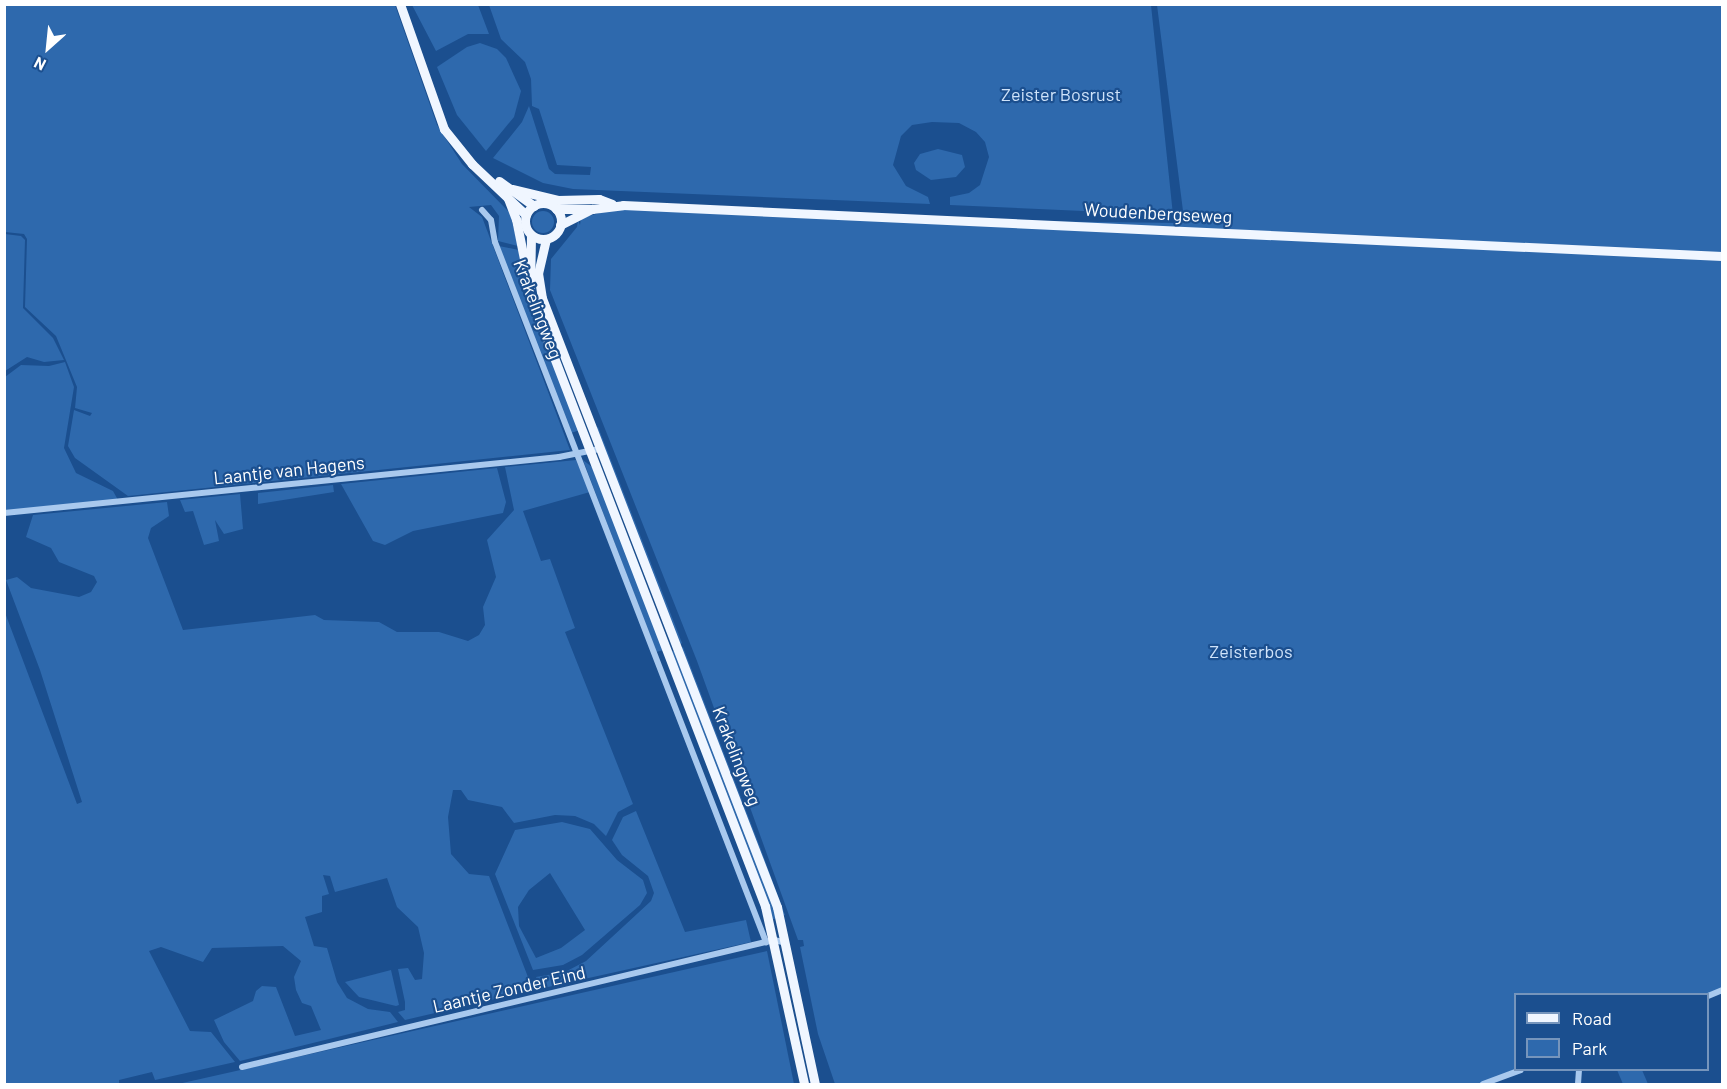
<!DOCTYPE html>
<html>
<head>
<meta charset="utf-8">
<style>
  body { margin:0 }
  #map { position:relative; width:1727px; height:1089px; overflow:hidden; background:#1b4f8f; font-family:Barlow,sans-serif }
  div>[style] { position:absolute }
  .green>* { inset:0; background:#2e69ad }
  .round { border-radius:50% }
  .street>* { height:6px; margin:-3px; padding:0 3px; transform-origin:3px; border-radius:3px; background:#a9c9ee }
  .primary>* { height:9px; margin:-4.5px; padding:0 4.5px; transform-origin:4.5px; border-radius:4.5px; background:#f0f6ff }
  .primary>.ring { margin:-4.5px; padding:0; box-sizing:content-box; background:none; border:9px solid #f0f6ff; border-radius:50% }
  span { translate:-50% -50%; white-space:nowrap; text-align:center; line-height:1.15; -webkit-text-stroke:4.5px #1b4f8f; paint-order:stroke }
  .park-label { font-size:18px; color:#cfe3fa }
  .street-label { font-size:18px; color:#fff }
  .frame { position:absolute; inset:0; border:6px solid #fff; pointer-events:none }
  .legend { position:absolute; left:1514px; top:993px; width:195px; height:78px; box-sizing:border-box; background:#1b4f8f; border:2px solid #7695bc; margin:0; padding:8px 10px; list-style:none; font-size:18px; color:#fff }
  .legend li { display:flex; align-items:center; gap:12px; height:30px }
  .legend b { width:30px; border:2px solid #7695bc }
  .north { position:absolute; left:18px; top:18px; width:60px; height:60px; -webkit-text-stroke:4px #1b4f8f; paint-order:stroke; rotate:207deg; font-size:16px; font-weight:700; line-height:24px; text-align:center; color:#fff }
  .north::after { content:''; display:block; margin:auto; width:21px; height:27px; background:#fff; clip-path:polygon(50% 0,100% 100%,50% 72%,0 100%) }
</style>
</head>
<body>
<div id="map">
  <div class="green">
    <i style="clip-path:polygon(5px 5px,395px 5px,437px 125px,462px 164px,510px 213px,518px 246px,498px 241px,499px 216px,491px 205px,469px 207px,482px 217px,570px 450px,128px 496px,75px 458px,68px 446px,74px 410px,90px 416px,92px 413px,75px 408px,77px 387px,56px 336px,25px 307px,27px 239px,24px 234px,5px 232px)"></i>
    <i style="clip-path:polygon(412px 5px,478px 5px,489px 34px,468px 34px,436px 51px)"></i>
    <i style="clip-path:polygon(489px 5px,1151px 5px,1173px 215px,950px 205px,950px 197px,969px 193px,980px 185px,989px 157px,985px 142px,976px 132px,959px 123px,932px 122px,912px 125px,901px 136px,893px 165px,906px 186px,928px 197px,930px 204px,573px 189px,543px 183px,493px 158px,522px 122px,529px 106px,549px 169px,555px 174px,590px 175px,591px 167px,557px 165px,539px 109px,532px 106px,531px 79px,525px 62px,501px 39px)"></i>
    <i style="clip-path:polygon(1157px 5px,1722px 5px,1722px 990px,1708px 994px,1516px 994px,1516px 1070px,1482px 1084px,835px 1084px,818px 1034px,800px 947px,804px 946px,803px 940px,798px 940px,697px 661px,550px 290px,551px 259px,577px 227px,578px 220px,580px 225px,581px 218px,619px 208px,932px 220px,1181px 223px,1184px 219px)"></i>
    <i style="clip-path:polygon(480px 43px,497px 49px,506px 58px,521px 91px,514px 117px,486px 151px,457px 115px,437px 67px,467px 47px)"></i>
    <i style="clip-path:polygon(938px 149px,962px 155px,965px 167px,956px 177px,931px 180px,916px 170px,914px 163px,920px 154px)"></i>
    <i class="round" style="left:532px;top:211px;width:22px;height:22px"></i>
    <i style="clip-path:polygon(5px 234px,21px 236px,25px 240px,23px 308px,53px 338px,64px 360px,44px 362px,27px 357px,5px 371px)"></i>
    <i style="clip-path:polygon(499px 246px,519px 250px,523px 293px,580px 430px,571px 433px)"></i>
    <i style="clip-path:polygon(65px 362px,74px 387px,64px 448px,76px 473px,113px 491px,118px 500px,5px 511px,5px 377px,21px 365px,49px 366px)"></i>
    <i style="clip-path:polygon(598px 427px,682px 643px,679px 645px,595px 428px)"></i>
    <i style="clip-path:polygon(576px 460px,590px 492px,523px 511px,541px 561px,550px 559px,575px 628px,565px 632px,633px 804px,618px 812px,606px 836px,594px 824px,575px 816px,555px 815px,514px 823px,502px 807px,468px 800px,461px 790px,453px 790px,448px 817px,451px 854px,469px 874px,489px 876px,533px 990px,405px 1020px,398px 1012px,405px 1010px,405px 1002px,398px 969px,408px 968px,415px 980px,422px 979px,424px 953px,418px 927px,397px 907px,387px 878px,335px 892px,330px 876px,323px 875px,329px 894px,322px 896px,322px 912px,305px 917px,314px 946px,327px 948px,337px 982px,347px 998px,368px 1009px,390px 1012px,398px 1022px,240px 1061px,224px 1042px,214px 1020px,253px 1001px,256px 991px,262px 986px,276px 987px,295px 1036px,321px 1030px,311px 1006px,302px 1003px,296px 990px,294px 977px,301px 961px,283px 946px,212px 948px,203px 962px,161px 947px,149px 951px,190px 1031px,211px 1032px,235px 1062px,155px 1080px,152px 1072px,119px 1080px,119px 1084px,5px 1084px,4px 610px,77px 804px,82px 802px,40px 670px,6px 580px,17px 577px,31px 588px,79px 597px,91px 592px,97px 582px,94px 576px,59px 562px,51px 548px,26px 537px,33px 515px,167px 502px,169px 516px,151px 528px,148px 538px,183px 630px,315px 615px,324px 620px,379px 622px,397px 632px,439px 632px,468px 641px,479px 635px,485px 625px,483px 607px,496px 577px,487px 540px,514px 510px,505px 467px)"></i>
    <i style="clip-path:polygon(583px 460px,592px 467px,664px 650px,656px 652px)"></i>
    <i style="clip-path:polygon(497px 468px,506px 502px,503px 513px,413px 531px,385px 545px,373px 541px,341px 484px)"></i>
    <i style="clip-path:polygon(333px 485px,334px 492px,258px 504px,258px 493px)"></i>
    <i style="clip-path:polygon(240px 494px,243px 529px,224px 534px,215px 520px,219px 541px,204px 545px,193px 511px,185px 512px,180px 500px)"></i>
    <i style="clip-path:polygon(683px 647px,760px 847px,785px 915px,782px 916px,680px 648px)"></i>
    <i style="clip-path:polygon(676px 650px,777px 918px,771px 920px,670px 652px)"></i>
    <i style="clip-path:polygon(636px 811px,685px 932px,746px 920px,751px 942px,539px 989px,536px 977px,565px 972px,586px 961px,651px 901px,654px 893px,648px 876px,622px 855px,612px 840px,623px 817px)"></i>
    <i style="clip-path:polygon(evenodd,562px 822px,590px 829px,617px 860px,643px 880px,647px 893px,640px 905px,582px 955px,563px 965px,533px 970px,495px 874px,515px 830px,562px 822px,550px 873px,585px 930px,561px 948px,536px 958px,519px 926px,518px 907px,529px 890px,550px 873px)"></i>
    <i style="clip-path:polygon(767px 951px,794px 1084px,178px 1084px)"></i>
    <i style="clip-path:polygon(391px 970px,399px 1005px,396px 1006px,359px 997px,345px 982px)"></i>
    <i style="clip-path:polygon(1617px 1070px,1642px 1070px,1648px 1084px,1623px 1084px)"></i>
  </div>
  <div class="street">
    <i style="left:482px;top:210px;width:13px;rotate:48deg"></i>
    <i style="left:491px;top:220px;width:22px;rotate:80deg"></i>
    <i style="left:495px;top:242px;width:751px;rotate:68.84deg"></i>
    <i style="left:4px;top:513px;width:558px;rotate:-5.76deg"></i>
    <i style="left:559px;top:457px;width:41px;rotate:-11.3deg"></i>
    <i style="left:1708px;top:996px;width:15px;rotate:-23deg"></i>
    <i style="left:242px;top:1067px;width:547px;rotate:-13.43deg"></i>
    <i style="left:774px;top:940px;width:9px;rotate:13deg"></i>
    <i style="left:1483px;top:1084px;width:40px;rotate:-20.2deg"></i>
    <i style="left:1578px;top:1084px;width:14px;rotate:-86deg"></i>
  </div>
  <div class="primary">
    <i style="left:400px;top:4px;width:133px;rotate:70.6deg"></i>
    <i style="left:444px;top:129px;width:45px;rotate:51.3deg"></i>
    <i style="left:472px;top:164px;width:74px;rotate:43.4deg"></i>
    <i style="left:499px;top:181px;width:43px;rotate:35.5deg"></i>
    <i style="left:512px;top:189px;width:47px;rotate:13.4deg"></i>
    <i style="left:558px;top:200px;width:41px;rotate:-1.4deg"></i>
    <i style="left:599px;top:199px;width:14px;rotate:21deg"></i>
    <i style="left:507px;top:196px;width:25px;rotate:69deg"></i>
    <i style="left:516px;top:219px;width:51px;rotate:78.7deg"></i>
    <i class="ring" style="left:525px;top:203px;width:27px;height:27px"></i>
    <i style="left:556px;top:209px;width:36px"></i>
    <i style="left:560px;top:225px;width:36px;rotate:-27deg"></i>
    <i style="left:592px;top:209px;width:31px;rotate:-7deg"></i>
    <i style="left:623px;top:205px;width:1100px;rotate:2.66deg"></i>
    <i style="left:531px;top:236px;width:59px;rotate:91deg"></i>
    <i style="left:530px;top:295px;width:655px;rotate:68.96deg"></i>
    <i style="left:765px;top:906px;width:182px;rotate:77.6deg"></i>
    <i style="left:546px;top:239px;width:35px;rotate:103deg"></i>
    <i style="left:538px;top:273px;width:25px;rotate:81deg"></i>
    <i style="left:542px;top:298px;width:653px;rotate:68.9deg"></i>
    <i style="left:777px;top:907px;width:181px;rotate:77.9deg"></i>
  </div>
  <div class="park-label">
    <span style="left:1061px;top:94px">Zeister Bosrust</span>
    <span style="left:1251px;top:651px">Zeisterbos</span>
  </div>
  <div class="street-label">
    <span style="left:1158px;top:213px;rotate:3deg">Woudenbergseweg</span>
    <span style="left:538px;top:309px;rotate:69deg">Krakelingweg</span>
    <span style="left:289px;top:470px;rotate:-6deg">Laantje van Hagens</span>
    <span style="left:737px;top:756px;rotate:69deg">Krakelingweg</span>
    <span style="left:509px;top:989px;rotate:-13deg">Laantje Zonder Eind</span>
  </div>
  <div class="frame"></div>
  <ul class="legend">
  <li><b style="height:8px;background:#f0f6ff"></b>Road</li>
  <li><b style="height:16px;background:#2e69ad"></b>Park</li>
  </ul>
  <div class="north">N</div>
</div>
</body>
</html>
